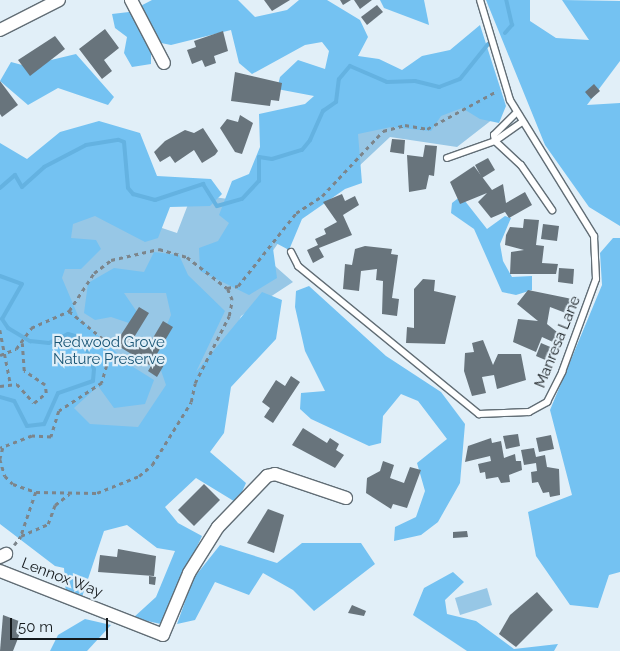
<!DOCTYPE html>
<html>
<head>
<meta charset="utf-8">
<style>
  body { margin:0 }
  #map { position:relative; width:620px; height:651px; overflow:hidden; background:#e1eff8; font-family:Raleway,sans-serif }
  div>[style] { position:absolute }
  .green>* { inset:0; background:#97c7e6 }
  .forest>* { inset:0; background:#74c2f2 }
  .stream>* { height:4px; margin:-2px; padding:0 2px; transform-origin:2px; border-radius:2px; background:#64b2e1 }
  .building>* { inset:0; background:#68747c }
  .path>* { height:2.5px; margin-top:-1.25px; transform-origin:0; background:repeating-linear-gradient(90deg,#7c858b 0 4px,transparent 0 8px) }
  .roads { filter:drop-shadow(1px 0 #616d75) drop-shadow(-1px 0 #616d75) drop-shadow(0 1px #616d75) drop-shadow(0 -1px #616d75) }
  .service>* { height:6px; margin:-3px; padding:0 3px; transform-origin:3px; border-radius:3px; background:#fff }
  .minor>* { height:12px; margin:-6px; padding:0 6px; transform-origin:6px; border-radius:6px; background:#fff }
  span { translate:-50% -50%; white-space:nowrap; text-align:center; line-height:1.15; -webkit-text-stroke:4.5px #e1eff8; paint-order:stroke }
  .park-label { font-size:15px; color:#1a5676 }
  .street-label { font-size:15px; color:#14191c }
  .scale { position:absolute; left:10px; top:618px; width:98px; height:22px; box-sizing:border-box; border:2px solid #14191c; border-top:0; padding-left:6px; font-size:15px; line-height:18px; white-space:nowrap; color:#14191c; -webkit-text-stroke:4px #e1eff8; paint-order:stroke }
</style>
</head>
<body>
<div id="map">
  <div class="green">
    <i style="clip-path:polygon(355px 75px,502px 112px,457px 147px,390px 137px,326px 197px,298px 215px,267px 259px,293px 282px,241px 316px,199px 420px,30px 515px,41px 195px,140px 200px,162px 228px,177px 233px,192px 194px,228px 199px)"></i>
    <i style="clip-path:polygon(487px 588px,492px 605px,460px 615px,455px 598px)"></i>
  </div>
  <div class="forest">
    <i style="clip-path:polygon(152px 0,238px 0,255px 17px,287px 10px,299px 0,327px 0,360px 20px,368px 37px,358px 56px,379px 59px,402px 70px,422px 56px,450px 50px,480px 25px,506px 106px,499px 123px,480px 119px,462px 108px,441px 116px,431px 131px,391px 127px,358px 134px,362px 183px,345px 189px,302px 219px,289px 250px,272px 241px,277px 278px,249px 295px,200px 271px,199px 248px,218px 241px,229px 223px,219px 215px,232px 181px,249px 174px,260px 147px,259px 114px,305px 104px,314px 96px,277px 89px,280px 77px,298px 60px,325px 69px,329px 51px,322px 42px,305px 45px,252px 74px,239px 63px,231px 30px,171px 45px,151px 41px,151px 64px,132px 67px,124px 53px,127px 37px,115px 28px,112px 14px,129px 12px)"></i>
    <i style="clip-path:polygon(380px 0,424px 0,429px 25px,384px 8px)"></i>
    <i style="clip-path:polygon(486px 0,530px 0,530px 21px,556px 38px,589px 40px,562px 0,620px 1px,620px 61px,587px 105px,620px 103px,620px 226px,589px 207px,545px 145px)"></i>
    <i style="clip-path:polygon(76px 54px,114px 97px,108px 105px,58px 88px,28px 105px,0 81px,11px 62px,26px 66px)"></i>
    <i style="clip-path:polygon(99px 121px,140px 133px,157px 176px,211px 179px,222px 194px,210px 206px,170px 207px,158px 238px,145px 242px,95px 216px,73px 224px,71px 238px,96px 240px,101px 249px,81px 269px,65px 269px,62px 278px,79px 318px,130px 365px,154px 380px,145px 404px,114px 408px,98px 386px,74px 408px,90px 424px,138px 427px,166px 385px,155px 353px,171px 315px,166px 293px,124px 293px,137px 312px,132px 324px,111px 317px,95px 320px,84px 313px,88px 283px,114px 268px,144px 272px,154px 252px,179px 255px,188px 275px,225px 311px,196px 372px,262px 292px,282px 300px,276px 339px,231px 387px,224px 433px,210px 452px,246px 483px,237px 503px,196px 478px,165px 507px,178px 523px,202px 536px,161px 624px,133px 618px,156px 597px,175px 551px,157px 548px,127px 525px,104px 531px,81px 600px,66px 595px,64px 568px,55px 566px,0 524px,0 143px,27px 159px,60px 132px)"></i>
    <i style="clip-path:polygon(461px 196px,487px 229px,505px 216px,511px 218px,500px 244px,503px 261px,512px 277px,532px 276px,532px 290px,516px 295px,502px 292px,474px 229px,451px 213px,452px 203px)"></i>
    <i style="clip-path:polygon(613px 238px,620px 238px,620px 572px,609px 575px,598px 608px,570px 605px,536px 556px,528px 512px,572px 495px,550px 410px,602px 285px,600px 253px)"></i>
    <i style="clip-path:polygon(309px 286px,386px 356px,441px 392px,465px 424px,460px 483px,438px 522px,421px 535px,394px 541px,395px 527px,416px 517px,425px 491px,417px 463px,447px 439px,418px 401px,401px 394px,383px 416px,381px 443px,369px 446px,311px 419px,300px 409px,301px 393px,325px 391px,305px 351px,295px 307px,296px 291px)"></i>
    <i style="clip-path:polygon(302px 543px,361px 543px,375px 564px,314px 611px,293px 590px,263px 573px,249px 595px,215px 582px,195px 620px,177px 624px,193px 579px,220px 545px,277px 563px)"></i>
    <i style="clip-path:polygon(453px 572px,464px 582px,445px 600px,447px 614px,476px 621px,514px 649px,558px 644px,554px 651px,467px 651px,413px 615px,424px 588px)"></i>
    <i style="clip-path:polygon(85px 619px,111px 625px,87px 651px,50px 651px,58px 635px)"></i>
  </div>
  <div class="stream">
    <i style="left:505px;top:33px;width:11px;rotate:-49deg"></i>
    <i style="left:512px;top:25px;width:26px;rotate:-103deg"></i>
    <i style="left:0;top:188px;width:20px;rotate:-41deg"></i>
    <i style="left:15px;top:175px;width:14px;rotate:60deg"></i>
    <i style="left:22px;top:187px;width:30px;rotate:-42deg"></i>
    <i style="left:44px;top:167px;width:47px;rotate:-27.6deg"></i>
    <i style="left:86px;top:145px;width:33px;rotate:-9deg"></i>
    <i style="left:119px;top:140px;width:5px;rotate:22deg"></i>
    <i style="left:124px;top:142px;width:46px;rotate:85deg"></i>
    <i style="left:128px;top:188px;width:8px;rotate:50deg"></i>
    <i style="left:133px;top:194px;width:23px;rotate:15deg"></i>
    <i style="left:155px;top:200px;width:51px;rotate:-18.4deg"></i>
    <i style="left:203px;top:184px;width:26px;rotate:58deg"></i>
    <i style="left:217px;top:206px;width:26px;rotate:-16deg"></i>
    <i style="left:242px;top:199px;width:25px;rotate:-47deg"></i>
    <i style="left:259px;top:181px;width:24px;rotate:-90deg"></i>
    <i style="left:259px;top:157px;width:13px;rotate:9deg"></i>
    <i style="left:272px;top:159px;width:31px;rotate:-17deg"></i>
    <i style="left:302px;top:150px;width:13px;rotate:-51deg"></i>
    <i style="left:310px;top:140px;width:32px;rotate:-66deg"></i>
    <i style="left:323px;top:111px;width:16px;rotate:-35deg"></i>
    <i style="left:336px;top:102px;width:23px;rotate:-83deg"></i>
    <i style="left:339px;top:79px;width:17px;rotate:-50deg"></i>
    <i style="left:350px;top:66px;width:40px;rotate:23.4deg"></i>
    <i style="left:387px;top:82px;width:28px;rotate:-2deg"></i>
    <i style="left:415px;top:81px;width:25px;rotate:14deg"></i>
    <i style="left:439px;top:87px;width:22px;rotate:-21deg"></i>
    <i style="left:460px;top:79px;width:45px;rotate:-51.3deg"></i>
    <i style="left:0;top:276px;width:23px;rotate:20deg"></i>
    <i style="left:22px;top:284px;width:40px;rotate:119.7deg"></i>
    <i style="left:2px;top:319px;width:11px;rotate:56deg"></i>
    <i style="left:8px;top:328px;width:26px;rotate:31deg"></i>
    <i style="left:30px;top:341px;width:19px;rotate:6deg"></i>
    <i style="left:49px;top:343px;width:21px;rotate:-25deg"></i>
    <i style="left:68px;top:334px;width:15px;rotate:16deg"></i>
    <i style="left:82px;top:338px;width:33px;rotate:69deg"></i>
    <i style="left:94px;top:369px;width:12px;rotate:95deg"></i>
    <i style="left:93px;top:381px;width:37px;rotate:161deg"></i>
    <i style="left:58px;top:393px;width:34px;rotate:114deg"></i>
    <i style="left:44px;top:424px;width:17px;rotate:173deg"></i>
    <i style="left:27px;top:426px;width:28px;rotate:-117deg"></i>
    <i style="left:14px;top:401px;width:15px;rotate:-164deg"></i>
  </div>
  <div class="building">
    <i style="clip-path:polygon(264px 0,290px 0,272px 11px)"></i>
    <i style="clip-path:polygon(340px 0,351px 0,343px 5px)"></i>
    <i style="clip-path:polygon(354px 0,372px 0,360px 9px)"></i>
    <i style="clip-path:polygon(377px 5px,383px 12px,367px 25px,361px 17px)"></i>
    <i style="clip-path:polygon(105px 29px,119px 48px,104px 60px,112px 71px,102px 79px,79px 49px)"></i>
    <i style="clip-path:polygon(223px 31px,228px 51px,214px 56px,216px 63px,205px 67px,202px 60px,192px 64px,187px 50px,196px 47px,194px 41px)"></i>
    <i style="clip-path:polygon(55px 36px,65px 49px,30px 76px,18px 60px)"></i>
    <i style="clip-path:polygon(235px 72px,282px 83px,279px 101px,271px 100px,270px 106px,231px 101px)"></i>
    <i style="clip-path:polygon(0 81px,18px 105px,2px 117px,0 114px)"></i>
    <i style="clip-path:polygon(594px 84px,600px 91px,591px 99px,585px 92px)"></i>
    <i style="clip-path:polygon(240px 115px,253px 123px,242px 154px,235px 152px,220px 128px,227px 119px,238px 122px)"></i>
    <i style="clip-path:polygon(203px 128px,218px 151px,215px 155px,202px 163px,194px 150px,175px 163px,170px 156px,160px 162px,154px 152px,165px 141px,185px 130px,194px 133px)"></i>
    <i style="clip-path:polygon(392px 139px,405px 140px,404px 154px,390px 152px)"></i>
    <i style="clip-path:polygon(425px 145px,437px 146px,434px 176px,429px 175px,426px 189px,409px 192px,407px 155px,423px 157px)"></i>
    <i style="clip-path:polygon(488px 158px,495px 170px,482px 178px,475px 165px)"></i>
    <i style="clip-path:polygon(474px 166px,492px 190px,503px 184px,506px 203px,525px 192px,532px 205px,509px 218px,505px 212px,491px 218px,478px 202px,487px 193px,460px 204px,450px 182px)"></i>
    <i style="clip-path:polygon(342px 194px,345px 201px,355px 196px,359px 205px,343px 215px,352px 235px,319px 248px,324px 257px,313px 263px,307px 250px,318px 245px,315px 239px,326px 234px,324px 229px,337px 222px,323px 202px)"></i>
    <i style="clip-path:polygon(524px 219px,539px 220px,536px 245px,544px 246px,542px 263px,558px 264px,556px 274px,510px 274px,511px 252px,524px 250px,505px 245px,506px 235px,510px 227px,523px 228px)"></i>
    <i style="clip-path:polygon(543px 224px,559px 226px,557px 241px,541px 239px)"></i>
    <i style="clip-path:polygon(365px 246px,392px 249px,391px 254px,398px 255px,392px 298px,399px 299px,397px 316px,382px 314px,383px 281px,376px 280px,377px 269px,361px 271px,359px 291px,343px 289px,345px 264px,352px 265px,355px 249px)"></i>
    <i style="clip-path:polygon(559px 268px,574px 269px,573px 284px,558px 282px)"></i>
    <i style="clip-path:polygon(423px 279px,435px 280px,434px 291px,456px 296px,445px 344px,406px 343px,407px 327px,414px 328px,414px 289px)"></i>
    <i style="clip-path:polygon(528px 290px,577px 300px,571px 315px,550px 307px,547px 324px,557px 332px,553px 342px,542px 337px,536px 352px,513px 342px,518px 319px,538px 321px,517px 304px)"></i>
    <i style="clip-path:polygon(139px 307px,149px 313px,133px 339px,147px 348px,163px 321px,173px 327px,154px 359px,164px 365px,157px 377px,148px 371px,151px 366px,115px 344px)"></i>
    <i style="clip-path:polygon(483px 340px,493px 365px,498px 354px,521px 354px,526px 380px,497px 389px,494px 375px,482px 377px,486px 393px,472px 396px,464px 371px,465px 353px,474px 352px,472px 343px)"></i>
    <i style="clip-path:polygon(541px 343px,555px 349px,550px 362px,536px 356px)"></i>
    <i style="clip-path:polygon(291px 376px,300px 382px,273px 423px,264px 417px,270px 408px,262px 402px,276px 380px,285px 386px)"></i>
    <i style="clip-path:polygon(303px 428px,327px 443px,330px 438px,339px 444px,336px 450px,344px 455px,335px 468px,292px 445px)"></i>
    <i style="clip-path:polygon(518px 434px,520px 446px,506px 449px,503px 436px)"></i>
    <i style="clip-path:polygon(551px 435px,554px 449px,539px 452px,536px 438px)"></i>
    <i style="clip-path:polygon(491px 438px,492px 443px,501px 441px,504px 458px,515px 454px,516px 461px,521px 461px,522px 470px,509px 475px,510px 482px,501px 483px,498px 477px,486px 479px,485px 472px,480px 473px,478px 464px,491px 461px,490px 456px,465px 462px,468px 446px)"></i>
    <i style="clip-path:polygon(534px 448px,536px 457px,545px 455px,547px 467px,559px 469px,560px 495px,550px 497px,549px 492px,543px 493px,538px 482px,532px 483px,531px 472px,537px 471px,536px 463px,524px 465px,521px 450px)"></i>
    <i style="clip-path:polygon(383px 461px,394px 465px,390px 478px,404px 483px,410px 467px,421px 470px,407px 508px,393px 504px,391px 509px,366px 493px,367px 478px,380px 471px)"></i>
    <i style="clip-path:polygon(204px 484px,220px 500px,194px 526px,178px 510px)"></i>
    <i style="clip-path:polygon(268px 509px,284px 515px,274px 553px,247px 543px)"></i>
    <i style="clip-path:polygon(467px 531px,468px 537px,453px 538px,453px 532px)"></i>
    <i style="clip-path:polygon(118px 549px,156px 556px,154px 576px,98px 572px,100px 555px,117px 557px)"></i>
    <i style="clip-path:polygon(149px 576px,156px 577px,155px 585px,149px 584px)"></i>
    <i style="clip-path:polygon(537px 592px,553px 610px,516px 647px,499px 634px,510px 615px)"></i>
    <i style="clip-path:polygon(352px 605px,366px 611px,364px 616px,348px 613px)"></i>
    <i style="clip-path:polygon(3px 615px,24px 623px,13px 651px,0 651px)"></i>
  </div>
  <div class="path">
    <i style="left:69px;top:311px;width:45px;rotate:-56.7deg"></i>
    <i style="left:94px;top:273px;width:21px;rotate:-37deg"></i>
    <i style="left:111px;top:260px;width:49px;rotate:-12.9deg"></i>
    <i style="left:159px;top:249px;width:29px;rotate:16deg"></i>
    <i style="left:187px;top:257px;width:51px;rotate:37.8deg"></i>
    <i style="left:227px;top:288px;width:11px;rotate:-10deg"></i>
    <i style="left:238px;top:286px;width:93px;rotate:-51.5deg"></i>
    <i style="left:296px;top:213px;width:31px;rotate:-33deg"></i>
    <i style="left:322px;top:196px;width:89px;rotate:-46.8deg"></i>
    <i style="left:383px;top:131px;width:23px;rotate:-15deg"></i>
    <i style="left:405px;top:125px;width:22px;rotate:10deg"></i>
    <i style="left:427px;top:129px;width:80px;rotate:-28.5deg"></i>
    <i style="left:0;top:330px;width:52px;rotate:78.9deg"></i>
    <i style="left:0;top:355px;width:17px;rotate:-21deg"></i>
    <i style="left:16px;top:349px;width:26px;rotate:-54deg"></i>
    <i style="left:31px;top:328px;width:42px;rotate:-24.1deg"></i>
    <i style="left:69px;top:311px;width:43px;rotate:39.3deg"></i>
    <i style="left:102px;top:338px;width:21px;rotate:71deg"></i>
    <i style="left:109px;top:358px;width:26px;rotate:106deg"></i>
    <i style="left:102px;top:383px;width:51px;rotate:146.9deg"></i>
    <i style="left:59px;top:411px;width:27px;rotate:107deg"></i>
    <i style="left:51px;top:437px;width:19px;rotate:-177deg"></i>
    <i style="left:32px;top:436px;width:34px;rotate:159deg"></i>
    <i style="left:0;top:386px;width:17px;rotate:-7deg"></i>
    <i style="left:17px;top:384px;width:25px;rotate:48deg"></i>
    <i style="left:34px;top:403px;width:16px;rotate:-40deg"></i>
    <i style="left:46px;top:393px;width:8px;rotate:-97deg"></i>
    <i style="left:45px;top:385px;width:25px;rotate:-146deg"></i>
    <i style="left:24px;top:371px;width:28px;rotate:-94deg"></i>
    <i style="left:3px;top:448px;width:11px;rotate:105deg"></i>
    <i style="left:0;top:459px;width:18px;rotate:74deg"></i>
    <i style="left:5px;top:476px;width:11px;rotate:45deg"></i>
    <i style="left:13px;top:484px;width:24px;rotate:19deg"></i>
    <i style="left:36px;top:492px;width:61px;rotate:0.9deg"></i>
    <i style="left:97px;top:493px;width:45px;rotate:-22deg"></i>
    <i style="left:139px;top:476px;width:17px;rotate:-40deg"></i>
    <i style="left:152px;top:465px;width:74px;rotate:-58.2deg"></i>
    <i style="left:191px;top:402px;width:19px;rotate:-78deg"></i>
    <i style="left:195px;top:383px;width:75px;rotate:-63.1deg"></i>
    <i style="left:229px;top:316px;width:16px;rotate:-79deg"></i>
    <i style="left:232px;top:300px;width:13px;rotate:-113deg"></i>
    <i style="left:36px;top:492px;width:46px;rotate:108.8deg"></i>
    <i style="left:21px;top:536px;width:30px;rotate:-24deg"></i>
    <i style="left:48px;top:524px;width:20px;rotate:-70deg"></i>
    <i style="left:55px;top:505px;width:18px;rotate:-38deg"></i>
    <i style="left:14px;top:545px;width:11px;rotate:-52deg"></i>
  </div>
  <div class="roads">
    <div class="service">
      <i style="left:516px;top:113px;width:31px;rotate:135deg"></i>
      <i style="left:494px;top:135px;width:6px;rotate:81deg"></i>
      <i style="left:495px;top:141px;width:32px;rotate:-35deg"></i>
      <i style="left:447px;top:158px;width:51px;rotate:-19.5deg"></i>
      <i style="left:495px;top:141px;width:35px;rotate:43deg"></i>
      <i style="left:521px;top:165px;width:55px;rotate:55.4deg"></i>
      <i style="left:291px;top:252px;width:16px;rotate:63deg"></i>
      <i style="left:298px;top:266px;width:234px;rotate:39.3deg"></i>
      <i style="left:479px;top:414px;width:50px;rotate:-2.3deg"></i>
      <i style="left:529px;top:412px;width:21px;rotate:-29deg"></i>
      <i style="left:547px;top:402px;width:34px;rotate:-63deg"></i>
      <i style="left:562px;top:372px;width:99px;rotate:-69.9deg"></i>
      <i style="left:596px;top:279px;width:43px;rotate:-92.7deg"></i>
      <i style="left:594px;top:236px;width:160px;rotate:-121.7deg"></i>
      <i style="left:510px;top:100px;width:104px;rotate:-106.7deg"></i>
    </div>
    <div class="minor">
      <i style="left:131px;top:0;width:71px;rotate:62.4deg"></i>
      <i style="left:0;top:30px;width:66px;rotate:-27deg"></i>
      <i style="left:0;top:557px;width:7px;rotate:-27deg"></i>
      <i style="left:0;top:571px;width:175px;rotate:21.4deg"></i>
      <i style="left:163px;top:635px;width:67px;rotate:-67.2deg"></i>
      <i style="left:189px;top:573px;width:54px;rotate:-57.8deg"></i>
      <i style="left:218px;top:527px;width:71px;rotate:-46.1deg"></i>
      <i style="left:267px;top:476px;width:8px;rotate:-14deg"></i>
      <i style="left:275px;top:474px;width:75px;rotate:18.7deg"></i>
    </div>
  </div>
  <div class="park-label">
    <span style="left:109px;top:351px">Redwood Grove<br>Nature Preserve</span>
  </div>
  <div class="street-label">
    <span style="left:558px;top:342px;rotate:-68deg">Manresa Lane</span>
    <span style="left:62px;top:578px;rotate:21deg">Lennox Way</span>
  </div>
  <div class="scale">50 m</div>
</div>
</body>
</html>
